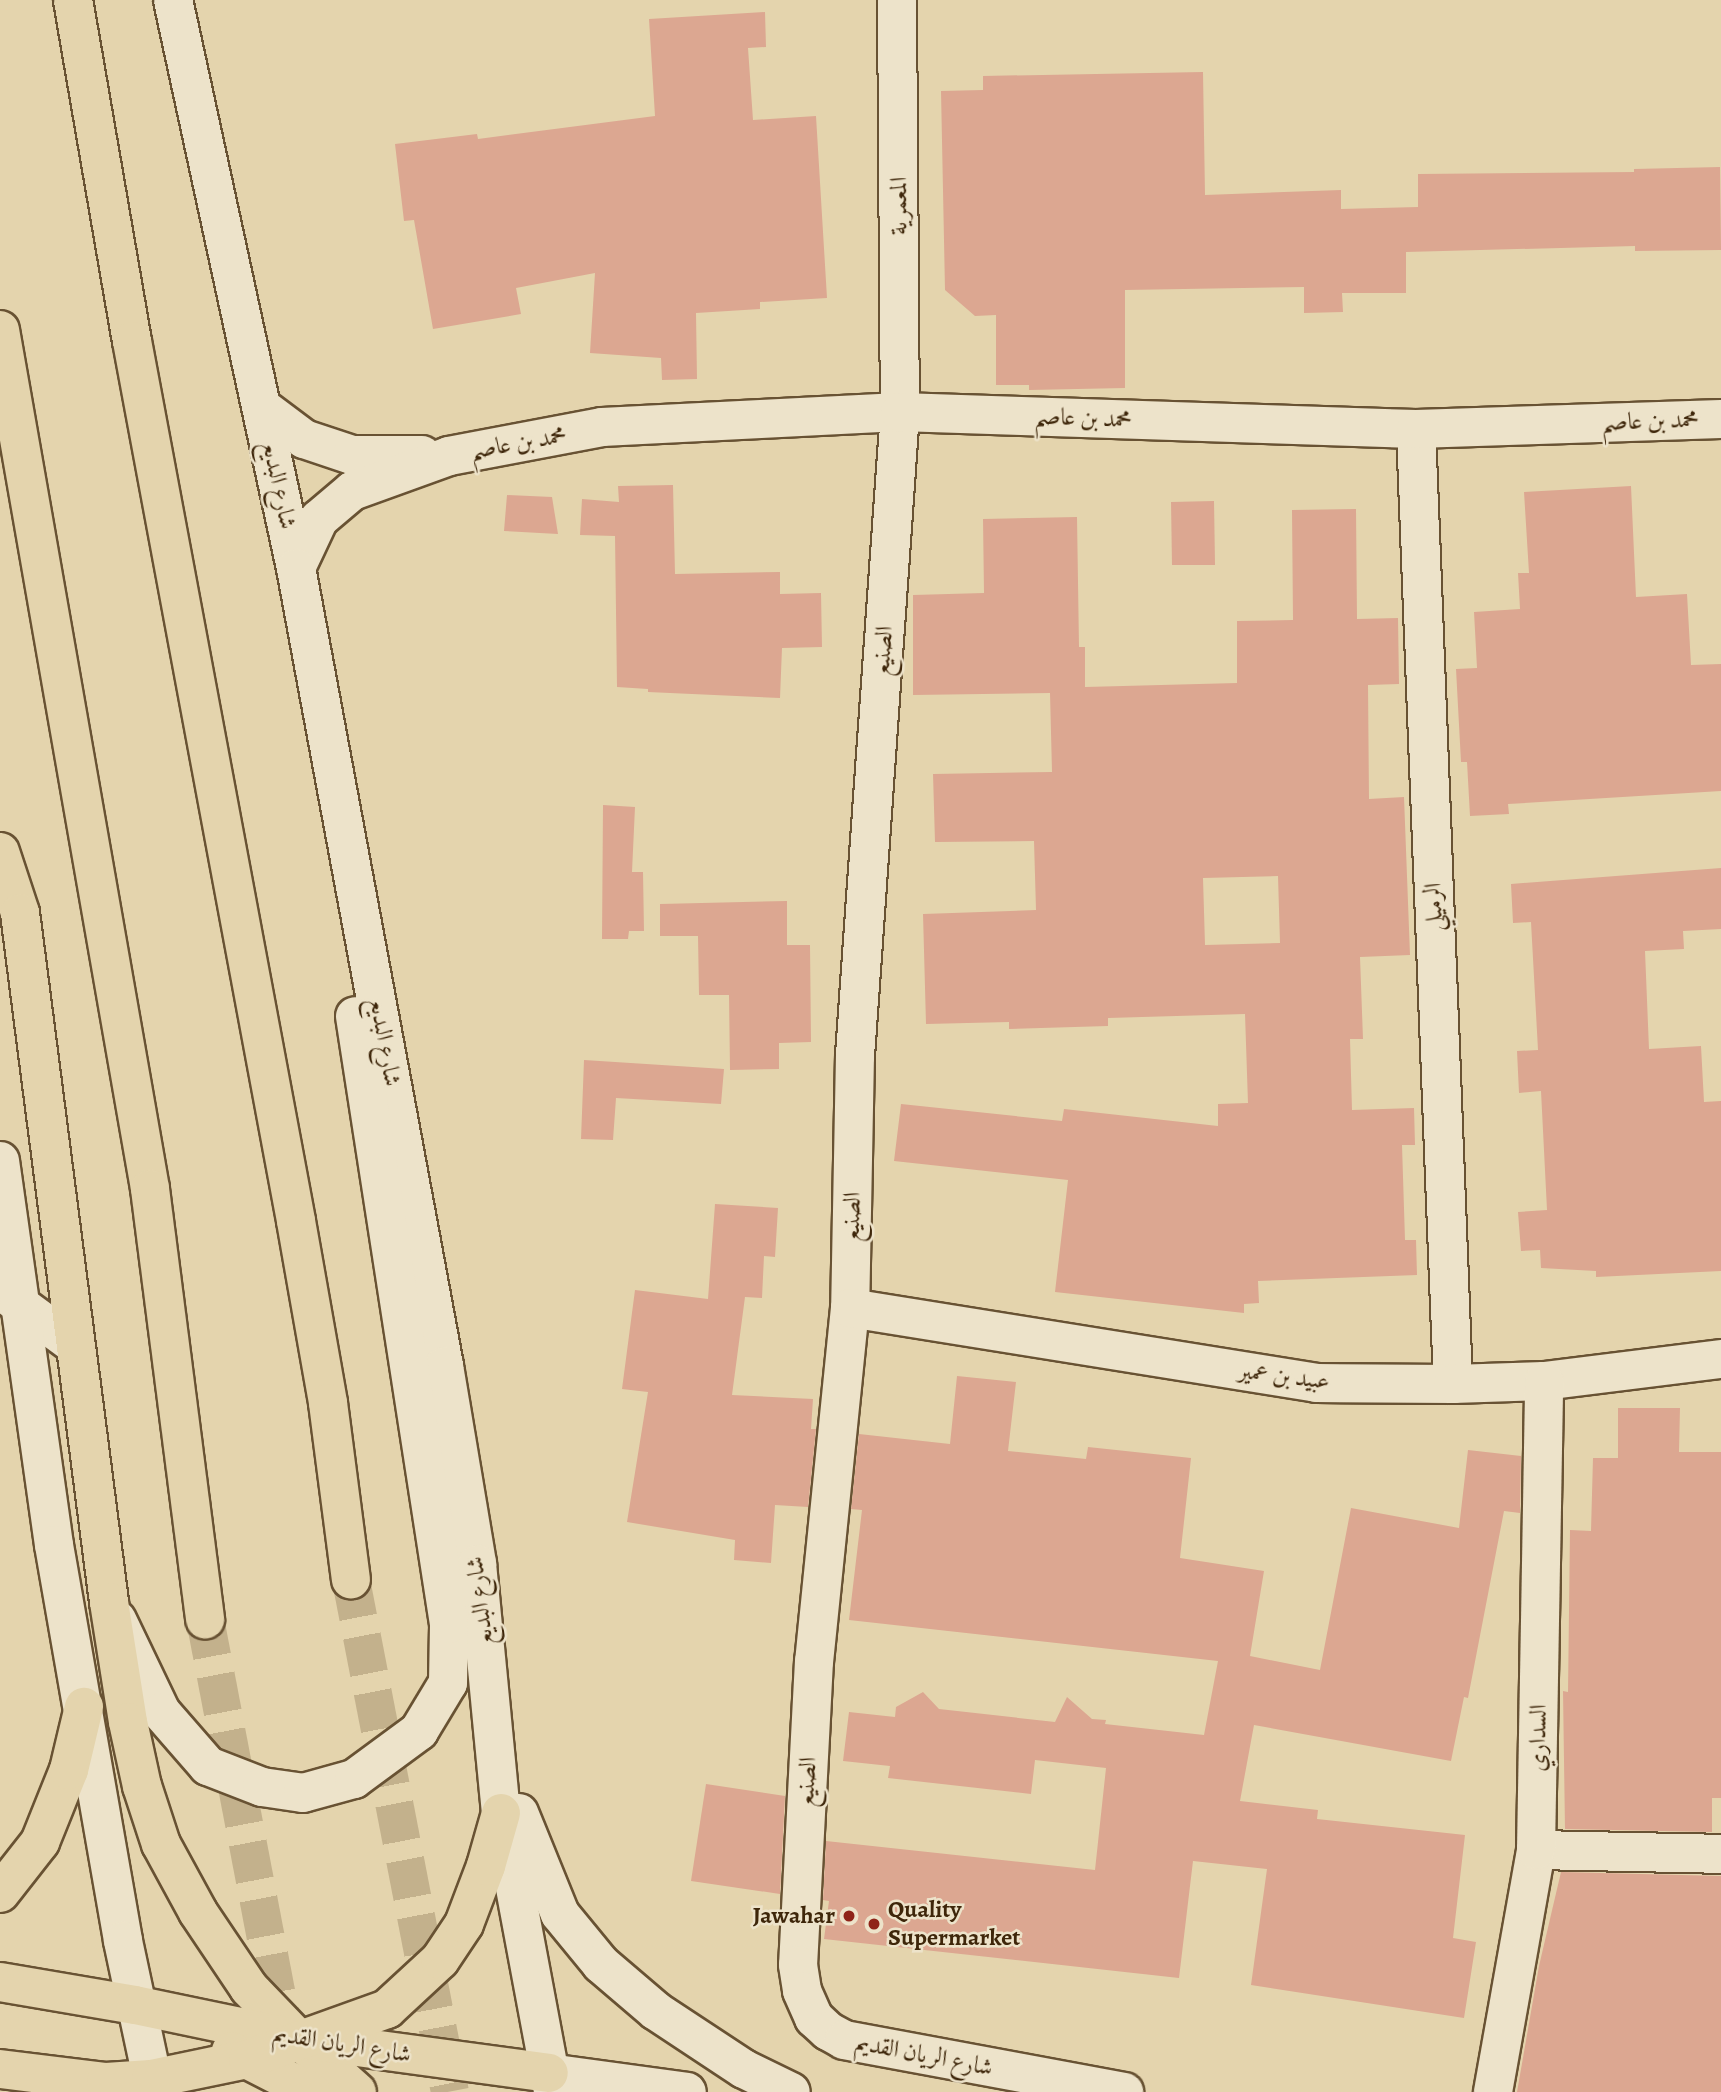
<!DOCTYPE html>
<html>
<head>
<meta charset="utf-8">
<style>
  body { margin:0 }
  #map { position:relative; width:1721px; height:2092px; overflow:hidden; background:#e4d4ad; font-family:Alegreya,Amiri,serif }
  div>[style] { position:absolute }
  .building>* { inset:0; background:#dca791 }
  .highway-tunnel>* { height:38px; margin-top:-19px; transform-origin:0; background:repeating-linear-gradient(90deg,#c3b18c 0 38px,transparent 0 57px) }
  .roads { filter:drop-shadow(2px 0 #685233) drop-shadow(-2px 0 #685233) drop-shadow(0 2px #685233) drop-shadow(0 -2px #685233) }
  .street>* { height:38px; margin:-19px; padding:0 19px; transform-origin:19px; border-radius:19px; background:#ede3ca }
  .secondary>* { height:38px; margin:-19px; padding:0 19px; transform-origin:19px; border-radius:19px; background:#ede3ca }
  .highway>* { height:38px; margin:-19px; padding:0 19px; transform-origin:19px; border-radius:19px; background:#e4d4ad }
  .dots>* { width:19px; height:19px; translate:-50% -50%; box-sizing:border-box; border:4px solid #ede3ca; border-radius:50% }
  span { translate:-50% -50%; white-space:nowrap; text-align:center; line-height:1.15; -webkit-text-stroke:5px #ede3ca; paint-order:stroke }
  .street-label { font-size:24px; color:#3e260a }
  .poi-label { font-size:24px; color:#3e260a; font-weight:700 }
  .left { translate:0 -50%; text-align:left }
  .right { translate:-100% -50%; text-align:right }
</style>
</head>
<body>
<div id="map">
  <div class="building">
    <i style="clip-path:polygon(765px 12px,766px 47px,748px 48px,753px 120px,816px 116px,827px 298px,760px 302px,760px 309px,696px 313px,697px 379px,662px 380px,661px 358px,590px 353px,595px 273px,516px 288px,521px 314px,433px 329px,414px 220px,404px 221px,395px 144px,477px 134px,478px 139px,655px 116px,649px 19px)"></i>
    <i style="clip-path:polygon(1203px 72px,1205px 195px,1341px 190px,1341px 209px,1418px 207px,1418px 174px,1634px 172px,1634px 169px,1720px 167px,1721px 250px,1635px 251px,1635px 246px,1406px 252px,1406px 293px,1342px 293px,1343px 312px,1304px 313px,1304px 287px,1125px 290px,1125px 388px,1029px 390px,1029px 385px,996px 385px,996px 315px,975px 316px,945px 290px,941px 91px,983px 90px,983px 76px)"></i>
    <i style="clip-path:polygon(673px 485px,675px 574px,780px 572px,780px 594px,821px 593px,822px 647px,782px 648px,780px 698px,648px 692px,648px 689px,617px 687px,615px 536px,580px 535px,582px 499px,619px 502px,618px 486px)"></i>
    <i style="clip-path:polygon(1631px 486px,1636px 597px,1687px 594px,1691px 665px,1721px 664px,1721px 791px,1508px 804px,1509px 814px,1470px 816px,1467px 762px,1461px 762px,1456px 669px,1477px 668px,1474px 612px,1520px 609px,1518px 573px,1529px 573px,1524px 492px)"></i>
    <i style="clip-path:polygon(507px 495px,552px 497px,558px 534px,504px 531px)"></i>
    <i style="clip-path:polygon(1214px 501px,1215px 565px,1172px 565px,1171px 502px)"></i>
    <i style="clip-path:polygon(evenodd,1356px 509px,1357px 619px,1398px 618px,1399px 684px,1368px 685px,1369px 799px,1404px 797px,1410px 955px,1360px 957px,1363px 1039px,1350px 1039px,1352px 1110px,1414px 1108px,1415px 1145px,1402px 1145px,1405px 1240px,1416px 1240px,1417px 1275px,1258px 1281px,1259px 1303px,1244px 1304px,1244px 1313px,1055px 1292px,1068px 1180px,894px 1161px,901px 1104px,1062px 1121px,1064px 1109px,1218px 1126px,1218px 1104px,1248px 1103px,1245px 1014px,1108px 1018px,1108px 1026px,1009px 1029px,1009px 1022px,926px 1024px,923px 914px,1036px 910px,1034px 841px,935px 842px,933px 774px,1052px 772px,1050px 693px,913px 695px,913px 595px,984px 593px,983px 519px,1077px 517px,1079px 647px,1085px 647px,1085px 687px,1237px 683px,1237px 621px,1293px 620px,1292px 510px,1356px 509px,1278px 876px,1280px 943px,1205px 945px,1203px 878px,1278px 876px)"></i>
    <i style="clip-path:polygon(603px 805px,635px 807px,632px 872px,643px 872px,644px 931px,629px 931px,628px 939px,602px 939px)"></i>
    <i style="clip-path:polygon(1721px 868px,1721px 929px,1683px 931px,1684px 949px,1645px 951px,1649px 1049px,1701px 1046px,1704px 1102px,1721px 1101px,1721px 1271px,1596px 1277px,1596px 1271px,1541px 1268px,1540px 1250px,1521px 1251px,1518px 1212px,1547px 1210px,1541px 1091px,1519px 1093px,1517px 1051px,1538px 1050px,1531px 922px,1513px 923px,1511px 884px)"></i>
    <i style="clip-path:polygon(787px 901px,787px 945px,810px 945px,811px 1042px,779px 1043px,779px 1069px,730px 1070px,729px 995px,699px 995px,698px 936px,660px 936px,660px 904px)"></i>
    <i style="clip-path:polygon(584px 1060px,724px 1069px,721px 1104px,616px 1098px,613px 1140px,581px 1139px)"></i>
    <i style="clip-path:polygon(715px 1204px,778px 1208px,775px 1257px,764px 1256px,762px 1298px,745px 1297px,732px 1395px,813px 1399px,811px 1429px,816px 1429px,808px 1507px,775px 1505px,771px 1563px,734px 1560px,735px 1540px,627px 1522px,648px 1392px,622px 1389px,635px 1290px,708px 1299px)"></i>
    <i style="clip-path:polygon(957px 1376px,1016px 1382px,1008px 1451px,1086px 1459px,1088px 1447px,1191px 1458px,1180px 1558px,1264px 1571px,1250px 1656px,1320px 1670px,1351px 1508px,1459px 1528px,1468px 1450px,1521px 1456px,1520px 1513px,1504px 1511px,1468px 1698px,1464px 1697px,1451px 1761px,1254px 1725px,1240px 1801px,1318px 1810px,1317px 1819px,1465px 1835px,1453px 1938px,1476px 1942px,1464px 2018px,1251px 1985px,1267px 1869px,1193px 1861px,1179px 1978px,824px 1939px,829px 1901px,823px 1900px,826px 1841px,1095px 1870px,1106px 1768px,1035px 1760px,1031px 1794px,888px 1778px,890px 1766px,843px 1761px,849px 1712px,895px 1717px,896px 1707px,923px 1692px,939px 1709px,1055px 1722px,1067px 1697px,1092px 1719px,1106px 1720px,1105px 1724px,1204px 1735px,1218px 1661px,849px 1620px,862px 1510px,851px 1509px,859px 1434px,950px 1444px)"></i>
    <i style="clip-path:polygon(1618px 1408px,1680px 1408px,1679px 1452px,1721px 1452px,1721px 1798px,1712px 1798px,1712px 1832px,1565px 1829px,1563px 1691px,1568px 1692px,1570px 1530px,1591px 1531px,1593px 1458px,1618px 1458px)"></i>
    <i style="clip-path:polygon(706px 1784px,785px 1796px,780px 1894px,691px 1881px)"></i>
    <i style="clip-path:polygon(1561px 1872px,1721px 1876px,1721px 2092px,1517px 2092px,1539px 1966px)"></i>
  </div>
  <div class="highway-tunnel">
    <i style="left:351px;top:1580px;width:521px;rotate:79.06deg"></i>
    <i style="left:205px;top:1619px;width:429px;rotate:79.2deg"></i>
  </div>
  <div class="roads">
    <div class="street">
      <i style="left:897px;top:0;width:412px;rotate:89.6deg"></i>
      <i style="left:900px;top:412px;width:645px;rotate:94deg"></i>
      <i style="left:855px;top:1055px;width:253px;rotate:91.1deg"></i>
      <i style="left:850px;top:1308px;width:355px;rotate:95.8deg"></i>
      <i style="left:814px;top:1661px;width:304px;rotate:93deg"></i>
      <i style="left:798px;top:1965px;width:26px;rotate:81deg"></i>
      <i style="left:802px;top:1991px;width:30px;rotate:66deg"></i>
      <i style="left:814px;top:2018px;width:19px;rotate:43deg"></i>
      <i style="left:828px;top:2031px;width:18px;rotate:29deg"></i>
      <i style="left:844px;top:2040px;width:285px;rotate:10.5deg"></i>
      <i style="left:264px;top:409px;width:50px;rotate:36.9deg"></i>
      <i style="left:304px;top:439px;width:51px;rotate:18.4deg"></i>
      <i style="left:352px;top:455px;width:70px"></i>
      <i style="left:1416px;top:429px;width:956px;rotate:87.78deg"></i>
      <i style="left:296px;top:568px;width:54px;rotate:-64.9deg"></i>
      <i style="left:319px;top:519px;width:43px;rotate:-40.3deg"></i>
      <i style="left:352px;top:491px;width:103px;rotate:-19.8deg"></i>
      <i style="left:449px;top:456px;width:156px;rotate:-10.7deg"></i>
      <i style="left:602px;top:427px;width:298px;rotate:-2.9deg"></i>
      <i style="left:900px;top:412px;width:516px;rotate:1.89deg"></i>
      <i style="left:1416px;top:429px;width:305px;rotate:-1.9deg"></i>
      <i style="left:0;top:1290px;width:94px;rotate:36.4deg"></i>
      <i style="left:850px;top:1308px;width:472px;rotate:9.1deg"></i>
      <i style="left:1316px;top:1383px;width:137px;rotate:0.4deg"></i>
      <i style="left:1453px;top:1384px;width:91px;rotate:-1.9deg"></i>
      <i style="left:1544px;top:1381px;width:178px;rotate:-7.1deg"></i>
      <i style="left:1536px;top:1850px;width:185px;rotate:1.2deg"></i>
      <i style="left:1493px;top:2092px;width:246px;rotate:-79.9deg"></i>
      <i style="left:1536px;top:1850px;width:469px;rotate:-89deg"></i>
    </div>
    <div class="secondary">
      <i style="left:173px;top:0;width:581px;rotate:77.78deg"></i>
      <i style="left:296px;top:568px;width:812px;rotate:79.49deg"></i>
      <i style="left:444px;top:1366px;width:201px;rotate:80.5deg"></i>
      <i style="left:477px;top:1564px;width:250px;rotate:84.5deg"></i>
      <i style="left:501px;top:1813px;width:284px;rotate:79.4deg"></i>
      <i style="left:0;top:1161px;width:388px;rotate:82deg"></i>
      <i style="left:54px;top:1545px;width:402px;rotate:80.1deg"></i>
      <i style="left:123px;top:1941px;width:154px;rotate:78deg"></i>
      <i style="left:117px;top:1620px;width:102px;rotate:64.4deg"></i>
      <i style="left:161px;top:1712px;width:72px;rotate:49deg"></i>
      <i style="left:208px;top:1766px;width:58px;rotate:21.3deg"></i>
      <i style="left:262px;top:1787px;width:41px;rotate:8.3deg"></i>
      <i style="left:303px;top:1793px;width:53px;rotate:-15.4deg"></i>
      <i style="left:354px;top:1779px;width:81px;rotate:-36.4deg"></i>
      <i style="left:419px;top:1731px;width:56px;rotate:-58.9deg"></i>
      <i style="left:448px;top:1683px;width:59px;rotate:-89deg"></i>
      <i style="left:449px;top:1624px;width:615px;rotate:-98.79deg"></i>
      <i style="left:519px;top:1813px;width:109px;rotate:67.9deg"></i>
      <i style="left:560px;top:1914px;width:65px;rotate:50.6deg"></i>
      <i style="left:601px;top:1964px;width:72px;rotate:40.5deg"></i>
      <i style="left:656px;top:2011px;width:105px;rotate:33.4deg"></i>
      <i style="left:744px;top:2069px;width:52px;rotate:26.1deg"></i>
      <i style="left:549px;top:2073px;width:139px;rotate:7.8deg"></i>
    </div>
    <div class="highway">
      <i style="left:73px;top:0;width:346px;rotate:80.2deg"></i>
      <i style="left:132px;top:341px;width:895px;rotate:79.44deg"></i>
      <i style="left:296px;top:1221px;width:185px;rotate:80deg"></i>
      <i style="left:328px;top:1403px;width:178px;rotate:82.6deg"></i>
      <i style="left:0;top:330px;width:872px;rotate:80.09deg"></i>
      <i style="left:150px;top:1189px;width:434px;rotate:82.7deg"></i>
      <i style="left:0;top:852px;width:64px;rotate:71.8deg"></i>
      <i style="left:20px;top:913px;width:695px;rotate:82.64deg"></i>
      <i style="left:109px;top:1602px;width:121px;rotate:81deg"></i>
      <i style="left:128px;top:1722px;width:66px;rotate:77.7deg"></i>
      <i style="left:142px;top:1786px;width:61px;rotate:71.9deg"></i>
      <i style="left:161px;top:1844px;width:77px;rotate:61.4deg"></i>
      <i style="left:198px;top:1912px;width:92px;rotate:56.1deg"></i>
      <i style="left:249px;top:1988px;width:71px;rotate:46.1deg"></i>
      <i style="left:298px;top:2039px;width:79px;rotate:41.9deg"></i>
      <i style="left:0;top:1893px;width:65px;rotate:-51.9deg"></i>
      <i style="left:40px;top:1842px;width:78px;rotate:-68.1deg"></i>
      <i style="left:69px;top:1770px;width:65px;rotate:-76.6deg"></i>
      <i style="left:0;top:1982px;width:137px;rotate:9.7deg"></i>
      <i style="left:135px;top:2005px;width:167px;rotate:11.8deg"></i>
      <i style="left:298px;top:2039px;width:253px;rotate:7.7deg"></i>
      <i style="left:231px;top:2051px;width:90px;rotate:27.1deg"></i>
      <i style="left:0;top:2069px;width:107px;rotate:7deg"></i>
      <i style="left:106px;top:2082px;width:45px;rotate:-3.8deg"></i>
      <i style="left:151px;top:2079px;width:99px;rotate:-11.7deg"></i>
      <i style="left:248px;top:2059px;width:148px;rotate:-19.8deg"></i>
      <i style="left:387px;top:2009px;width:72px;rotate:-42.8deg"></i>
      <i style="left:440px;top:1960px;width:43px;rotate:-56.3deg"></i>
      <i style="left:464px;top:1924px;width:62px;rotate:-69.2deg"></i>
      <i style="left:486px;top:1866px;width:55px;rotate:-74.2deg"></i>
    </div>
  </div>
  <div class="dots">
    <i style="left:849px;top:1916px;background:#8f2418"></i>
    <i style="left:874px;top:1924px;background:#8f2418"></i>
  </div>
  <div class="street-label">
    <span style="left:899px;top:206px;rotate:-90deg">المعمرية</span>
    <span style="left:1083px;top:418px;rotate:2deg">محمد بن عاصم</span>
    <span style="left:1650px;top:421px;rotate:-2deg">محمد بن عاصم</span>
    <span style="left:518px;top:443px;rotate:-10deg">محمد بن عاصم</span>
    <span style="left:279px;top:485px;rotate:78deg">شارع البديع</span>
    <span style="left:883px;top:651px;rotate:-86deg">الصنيع</span>
    <span style="left:1434px;top:907px;rotate:-92deg">الرميلي</span>
    <span style="left:385px;top:1042px;rotate:80deg">شارع البديع</span>
    <span style="left:852px;top:1217px;rotate:-89deg">الصنيع</span>
    <span style="left:1284px;top:1376px;rotate:7deg">عبيد بن عمير</span>
    <span style="left:480px;top:1601px;rotate:-97deg">شارع البديع</span>
    <span style="left:1538px;top:1738px;rotate:-89deg">السداري</span>
    <span style="left:807px;top:1782px;rotate:-87deg">الصنيع</span>
    <span style="left:342px;top:2044px;rotate:9deg">شارع الريان القديم</span>
    <span style="left:924px;top:2055px;rotate:11deg">شارع الريان القديم</span>
  </div>
  <div class="poi-label">
    <span class="left" style="left:888px;top:1924px">Quality<br>Supermarket</span>
    <span class="right" style="left:835px;top:1916px">Jawahar</span>
  </div>
</div>
</body>
</html>
